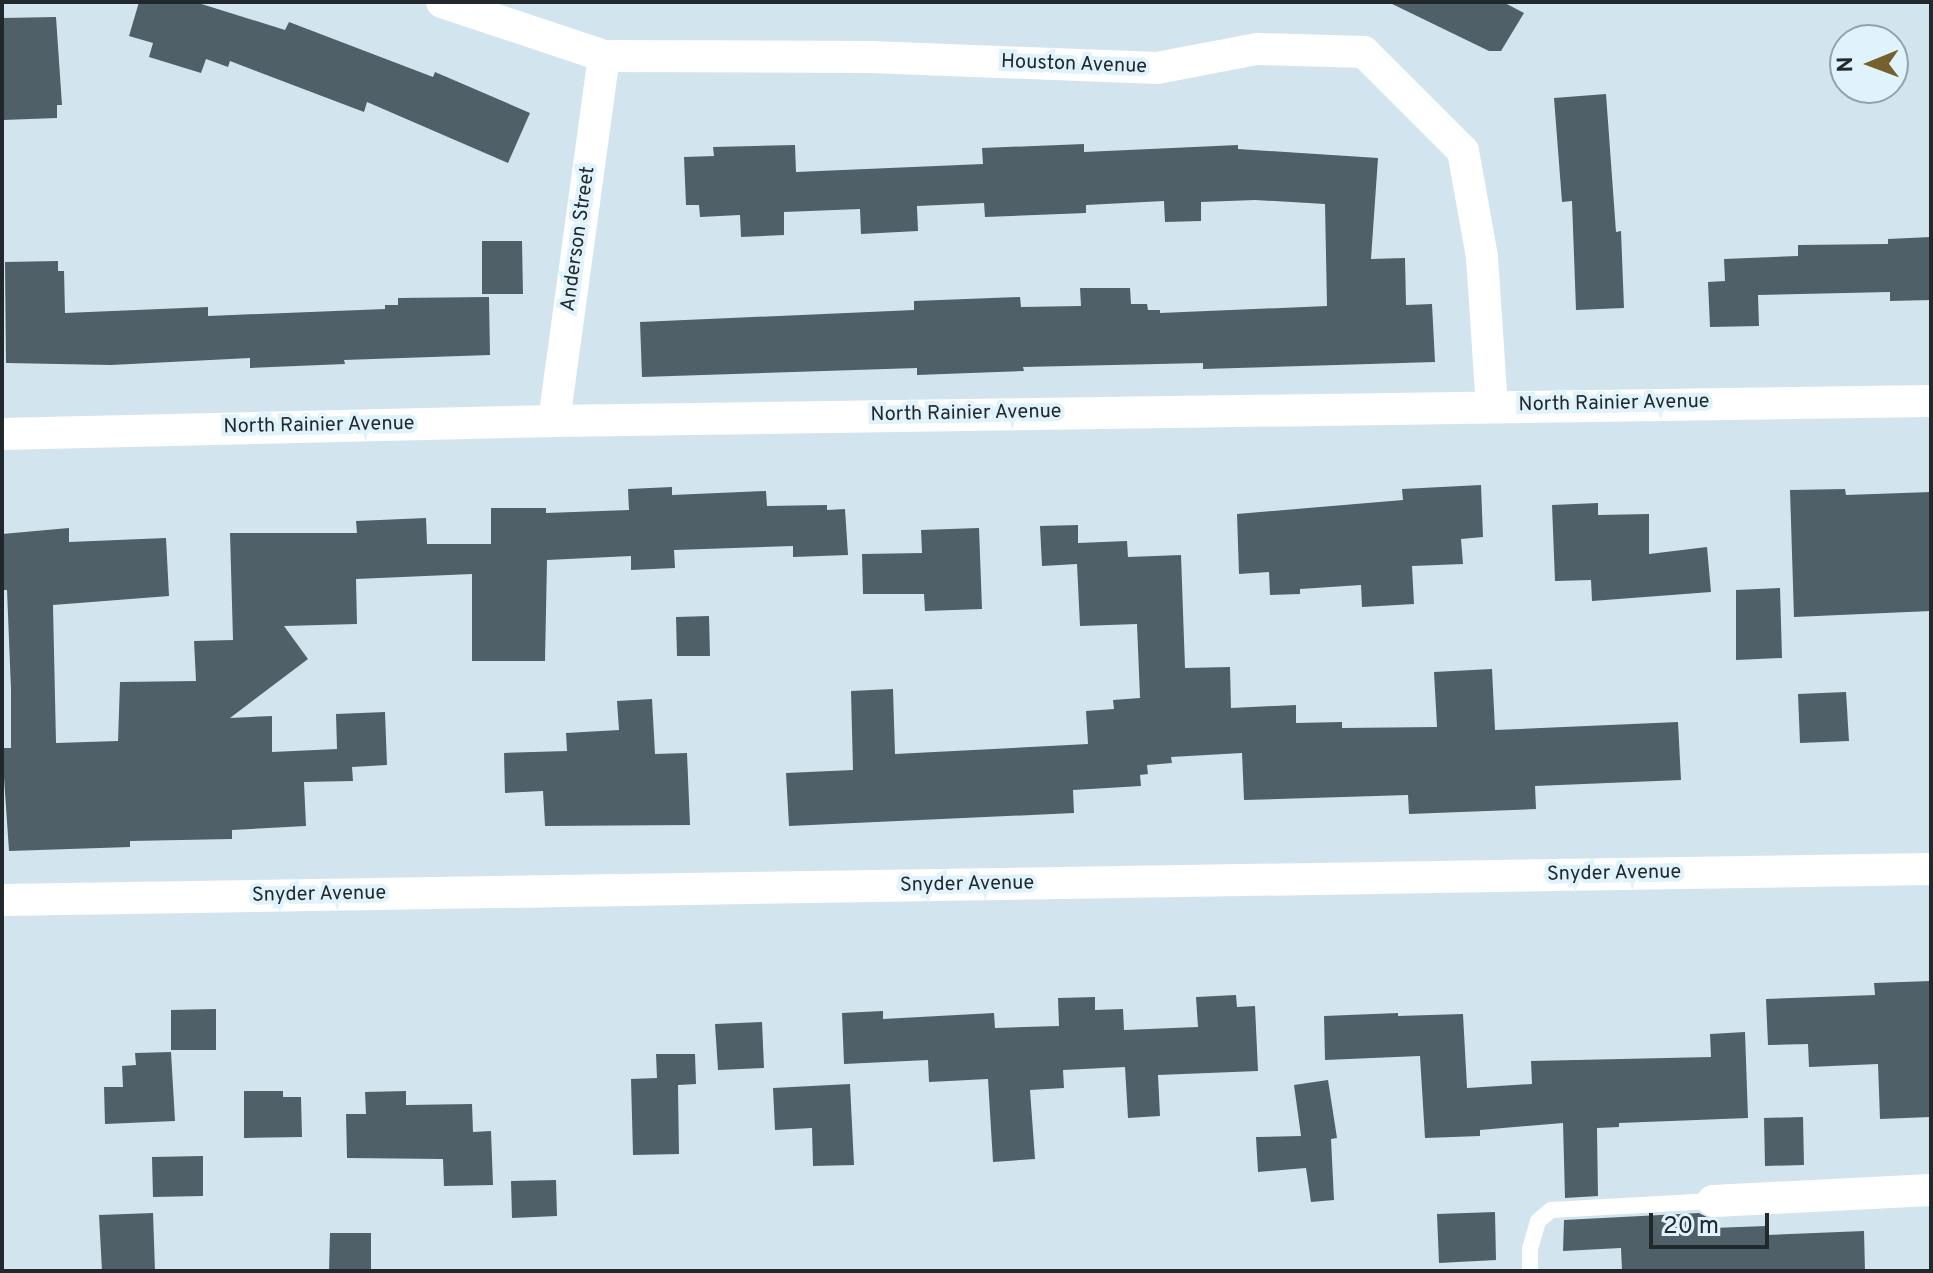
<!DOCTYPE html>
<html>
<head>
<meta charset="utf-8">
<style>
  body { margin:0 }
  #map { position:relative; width:1933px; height:1273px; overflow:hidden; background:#d2e5ee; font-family:Overpass,sans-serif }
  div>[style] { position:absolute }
  .building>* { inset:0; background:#506068 }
  .lane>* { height:16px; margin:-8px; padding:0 8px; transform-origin:8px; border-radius:8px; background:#fff }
  .street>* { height:32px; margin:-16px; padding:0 16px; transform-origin:16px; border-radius:16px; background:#fff }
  span { translate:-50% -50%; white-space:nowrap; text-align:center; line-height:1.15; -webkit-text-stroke:8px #e0f3fc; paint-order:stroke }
  .street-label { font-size:20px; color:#22292c }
  .frame { position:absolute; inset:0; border:4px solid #22292c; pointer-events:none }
  .north { position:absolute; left:1829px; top:24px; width:80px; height:80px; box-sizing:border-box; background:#e0f3fc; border:2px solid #94a2a9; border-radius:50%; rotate:269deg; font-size:22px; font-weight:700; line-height:32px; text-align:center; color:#22292c }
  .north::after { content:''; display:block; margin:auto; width:28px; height:36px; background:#75602f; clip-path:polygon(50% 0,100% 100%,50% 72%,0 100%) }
  .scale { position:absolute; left:1649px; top:1213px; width:120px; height:36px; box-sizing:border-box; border:4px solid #22292c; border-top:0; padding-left:10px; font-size:24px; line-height:28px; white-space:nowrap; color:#22292c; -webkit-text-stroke:6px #e0f3fc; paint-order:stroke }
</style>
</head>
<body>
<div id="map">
  <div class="building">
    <i style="clip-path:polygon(139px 2px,195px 2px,285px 30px,289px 22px,433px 77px,435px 72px,530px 113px,508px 163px,367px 102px,364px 112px,230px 61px,228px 67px,206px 59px,201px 73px,149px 57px,153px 43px,129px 36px)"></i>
    <i style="clip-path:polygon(1388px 2px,1503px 2px,1524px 13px,1501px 51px,1489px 51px)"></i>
    <i style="clip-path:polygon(56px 17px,62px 105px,57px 105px,57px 118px,3px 120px,2px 18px)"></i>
    <i style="clip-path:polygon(1606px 94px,1616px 232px,1621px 231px,1624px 308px,1576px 310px,1572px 201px,1562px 202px,1554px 98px)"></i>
    <i style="clip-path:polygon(1084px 144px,1084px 152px,1238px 145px,1238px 149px,1378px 158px,1371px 259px,1405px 258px,1406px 305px,1432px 304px,1435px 362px,1203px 369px,1203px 363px,1023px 367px,1024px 371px,917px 375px,917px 368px,642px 377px,640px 322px,914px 310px,914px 301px,1020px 297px,1021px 307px,1081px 306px,1080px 288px,1130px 288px,1131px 304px,1147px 304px,1148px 310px,1160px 310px,1160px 313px,1327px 306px,1325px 204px,1255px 200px,1201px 202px,1201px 221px,1165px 222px,1164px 201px,1086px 205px,1086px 213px,985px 217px,984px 203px,917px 206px,918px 231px,861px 234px,860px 209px,784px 212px,784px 235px,741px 237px,740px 215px,700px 217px,699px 205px,686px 205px,684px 157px,714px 156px,713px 147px,795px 145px,796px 172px,983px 164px,982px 148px)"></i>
    <i style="clip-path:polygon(1931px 237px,1931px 300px,1890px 301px,1890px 292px,1758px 295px,1759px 326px,1710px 327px,1708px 282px,1725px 281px,1724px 259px,1798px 256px,1798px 245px,1888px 244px,1888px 239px)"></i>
    <i style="clip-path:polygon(482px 241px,522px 241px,523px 294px,482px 294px)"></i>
    <i style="clip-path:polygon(58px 261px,58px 271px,64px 271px,65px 313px,208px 307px,208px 316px,385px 309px,385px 305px,398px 305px,398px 298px,489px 297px,490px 355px,344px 360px,345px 364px,250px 368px,250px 358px,111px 365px,6px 363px,5px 262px)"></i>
    <i style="clip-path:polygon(1481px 485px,1483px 537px,1461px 539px,1463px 564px,1412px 566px,1414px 604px,1362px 607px,1361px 585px,1300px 589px,1300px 594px,1270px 595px,1269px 572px,1239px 574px,1237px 514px,1403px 500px,1402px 489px)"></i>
    <i style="clip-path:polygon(672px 487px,672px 495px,766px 491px,767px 506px,827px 505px,827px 510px,845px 509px,848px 555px,793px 557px,793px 546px,674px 550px,675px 568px,631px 570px,631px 556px,547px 560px,545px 661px,472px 661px,472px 574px,356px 579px,357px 624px,284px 626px,308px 659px,230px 718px,272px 716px,272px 752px,337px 749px,336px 714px,385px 712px,387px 765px,352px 767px,353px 781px,304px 782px,306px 826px,232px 830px,232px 839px,130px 841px,130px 847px,9px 851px,2px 748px,11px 748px,11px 690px,7px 590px,2px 590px,2px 534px,69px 528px,69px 542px,166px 538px,169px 596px,53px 605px,56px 743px,118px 741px,120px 682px,196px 681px,194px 641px,233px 640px,230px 533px,357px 533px,356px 521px,426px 518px,427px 544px,491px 544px,491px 508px,546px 508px,546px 513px,629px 510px,628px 489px)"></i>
    <i style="clip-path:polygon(1845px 489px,1846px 495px,1931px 492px,1931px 611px,1794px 617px,1790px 490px)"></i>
    <i style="clip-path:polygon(1598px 503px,1598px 515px,1649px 514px,1649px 554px,1707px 547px,1711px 592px,1592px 601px,1591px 580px,1555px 581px,1552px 505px)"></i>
    <i style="clip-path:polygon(1078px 525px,1078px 543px,1127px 541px,1128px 557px,1181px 555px,1185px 668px,1230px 667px,1231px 708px,1296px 705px,1296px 723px,1342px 722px,1342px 728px,1437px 727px,1434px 672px,1492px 669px,1495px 730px,1678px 722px,1681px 780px,1535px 786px,1536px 809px,1409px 814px,1408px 795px,1244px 800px,1242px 753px,1171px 757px,1172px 763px,1147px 765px,1148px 774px,1140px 775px,1141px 786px,1073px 790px,1074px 813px,789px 826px,786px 773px,853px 770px,851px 691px,893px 689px,895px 754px,1088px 744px,1086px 711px,1114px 709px,1113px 700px,1140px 698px,1137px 624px,1080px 626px,1077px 564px,1042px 566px,1040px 526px)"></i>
    <i style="clip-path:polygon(979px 528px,982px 609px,925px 611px,924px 594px,863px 594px,862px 554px,922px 553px,921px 530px)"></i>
    <i style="clip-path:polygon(1780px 588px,1782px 658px,1736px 660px,1736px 590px)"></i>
    <i style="clip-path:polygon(709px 616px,710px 656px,677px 656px,676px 617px)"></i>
    <i style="clip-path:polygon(1846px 692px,1849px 741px,1800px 743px,1798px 694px)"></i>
    <i style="clip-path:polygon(652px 699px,655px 754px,687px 753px,690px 825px,545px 826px,543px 791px,505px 793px,504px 753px,567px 751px,566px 733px,619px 730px,617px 701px)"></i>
    <i style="clip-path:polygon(1931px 981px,1931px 1117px,1880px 1119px,1878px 1064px,1809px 1067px,1808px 1044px,1768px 1045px,1766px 999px,1875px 995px,1874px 983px)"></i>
    <i style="clip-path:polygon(1236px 995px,1237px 1007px,1255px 1006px,1258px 1071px,1158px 1075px,1160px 1116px,1128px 1118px,1125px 1067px,1063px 1070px,1064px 1088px,1030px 1090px,1035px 1159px,993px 1162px,988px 1079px,929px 1082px,928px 1060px,844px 1064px,842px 1013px,883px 1011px,883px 1019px,994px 1013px,995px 1028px,1059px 1026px,1058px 998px,1095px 997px,1095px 1010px,1123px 1009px,1124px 1030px,1198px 1027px,1196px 997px)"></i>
    <i style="clip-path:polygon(216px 1009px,216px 1050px,171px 1050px,171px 1010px)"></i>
    <i style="clip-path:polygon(1398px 1013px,1398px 1016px,1463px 1014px,1467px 1088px,1532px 1084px,1531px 1061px,1711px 1057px,1710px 1034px,1745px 1032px,1748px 1118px,1619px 1123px,1619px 1127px,1597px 1128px,1598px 1196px,1565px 1198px,1563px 1123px,1480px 1130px,1480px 1136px,1425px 1138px,1420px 1056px,1325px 1060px,1324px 1016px)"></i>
    <i style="clip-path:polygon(762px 1022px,764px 1068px,718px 1070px,715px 1024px)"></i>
    <i style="clip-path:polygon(171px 1052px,175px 1121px,105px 1124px,104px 1087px,123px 1087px,122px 1066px,136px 1065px,135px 1053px)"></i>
    <i style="clip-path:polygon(656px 1054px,695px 1054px,696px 1084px,678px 1085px,679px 1154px,633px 1155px,631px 1079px,657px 1078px)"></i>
    <i style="clip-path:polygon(1328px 1080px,1337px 1138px,1331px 1139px,1334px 1200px,1311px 1202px,1306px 1168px,1258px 1172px,1256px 1137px,1301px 1136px,1294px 1085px)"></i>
    <i style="clip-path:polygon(850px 1084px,854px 1165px,813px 1166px,812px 1128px,775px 1130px,773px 1088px)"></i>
    <i style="clip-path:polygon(244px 1091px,283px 1091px,283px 1097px,301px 1097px,302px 1137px,244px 1138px)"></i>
    <i style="clip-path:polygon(406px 1091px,406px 1105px,472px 1104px,473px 1132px,491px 1131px,493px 1185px,444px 1186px,443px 1159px,347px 1158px,346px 1114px,366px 1114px,365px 1092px)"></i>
    <i style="clip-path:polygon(1803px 1117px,1804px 1165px,1765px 1166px,1764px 1118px)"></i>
    <i style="clip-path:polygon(203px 1156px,203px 1196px,153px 1197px,152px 1157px)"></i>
    <i style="clip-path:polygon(556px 1180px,557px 1216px,512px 1218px,511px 1181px)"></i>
    <i style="clip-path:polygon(1495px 1212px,1496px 1260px,1439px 1263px,1437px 1214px)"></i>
    <i style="clip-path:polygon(153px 1213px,155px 1271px,102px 1271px,99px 1215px)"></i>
    <i style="clip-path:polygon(1699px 1213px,1713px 1220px,1713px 1228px,1766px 1226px,1766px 1235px,1864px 1231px,1865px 1271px,1622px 1271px,1621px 1248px,1563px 1251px,1564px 1220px)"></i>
    <i style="clip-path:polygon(330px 1233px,371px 1233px,371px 1271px,329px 1271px)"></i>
  </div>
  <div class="lane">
    <i style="left:1530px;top:1271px;width:22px;rotate:-90deg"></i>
    <i style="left:1530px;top:1249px;width:29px;rotate:-74deg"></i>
    <i style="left:1538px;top:1221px;width:17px;rotate:-40deg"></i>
    <i style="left:1551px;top:1210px;width:162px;rotate:-3.2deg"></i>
  </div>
  <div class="street">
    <i style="left:442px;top:2px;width:171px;rotate:18.4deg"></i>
    <i style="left:604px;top:56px;width:267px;rotate:0.2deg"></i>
    <i style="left:871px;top:57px;width:286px;rotate:2.2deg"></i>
    <i style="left:1157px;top:68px;width:102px;rotate:-10.8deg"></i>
    <i style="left:1257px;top:49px;width:107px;rotate:1.6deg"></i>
    <i style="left:1364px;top:52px;width:140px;rotate:45deg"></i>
    <i style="left:1463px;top:151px;width:108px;rotate:79.8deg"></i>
    <i style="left:1482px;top:257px;width:149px;rotate:86.2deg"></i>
    <i style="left:554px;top:421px;width:368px;rotate:-82.2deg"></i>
    <i style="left:2px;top:434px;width:552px;rotate:-1.35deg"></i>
    <i style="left:554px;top:421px;width:1377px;rotate:-0.83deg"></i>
    <i style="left:2px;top:900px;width:1929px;rotate:-0.92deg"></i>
    <i style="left:1713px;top:1201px;width:218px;rotate:-2.9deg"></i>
  </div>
  <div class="street-label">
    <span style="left:1074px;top:65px;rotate:2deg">Houston Avenue</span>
    <span style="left:579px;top:239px;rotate:-82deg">Anderson Street</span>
    <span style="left:1614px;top:404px;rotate:-1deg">North Rainier Avenue</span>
    <span style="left:966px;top:414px;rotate:-1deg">North Rainier Avenue</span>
    <span style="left:319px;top:426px;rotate:-1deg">North Rainier Avenue</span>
    <span style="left:1614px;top:874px;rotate:-1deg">Snyder Avenue</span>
    <span style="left:967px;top:885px;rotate:-1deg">Snyder Avenue</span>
    <span style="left:319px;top:895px;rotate:-1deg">Snyder Avenue</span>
  </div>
  <div class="frame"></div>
  <div class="north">N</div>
  <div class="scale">20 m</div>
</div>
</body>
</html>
